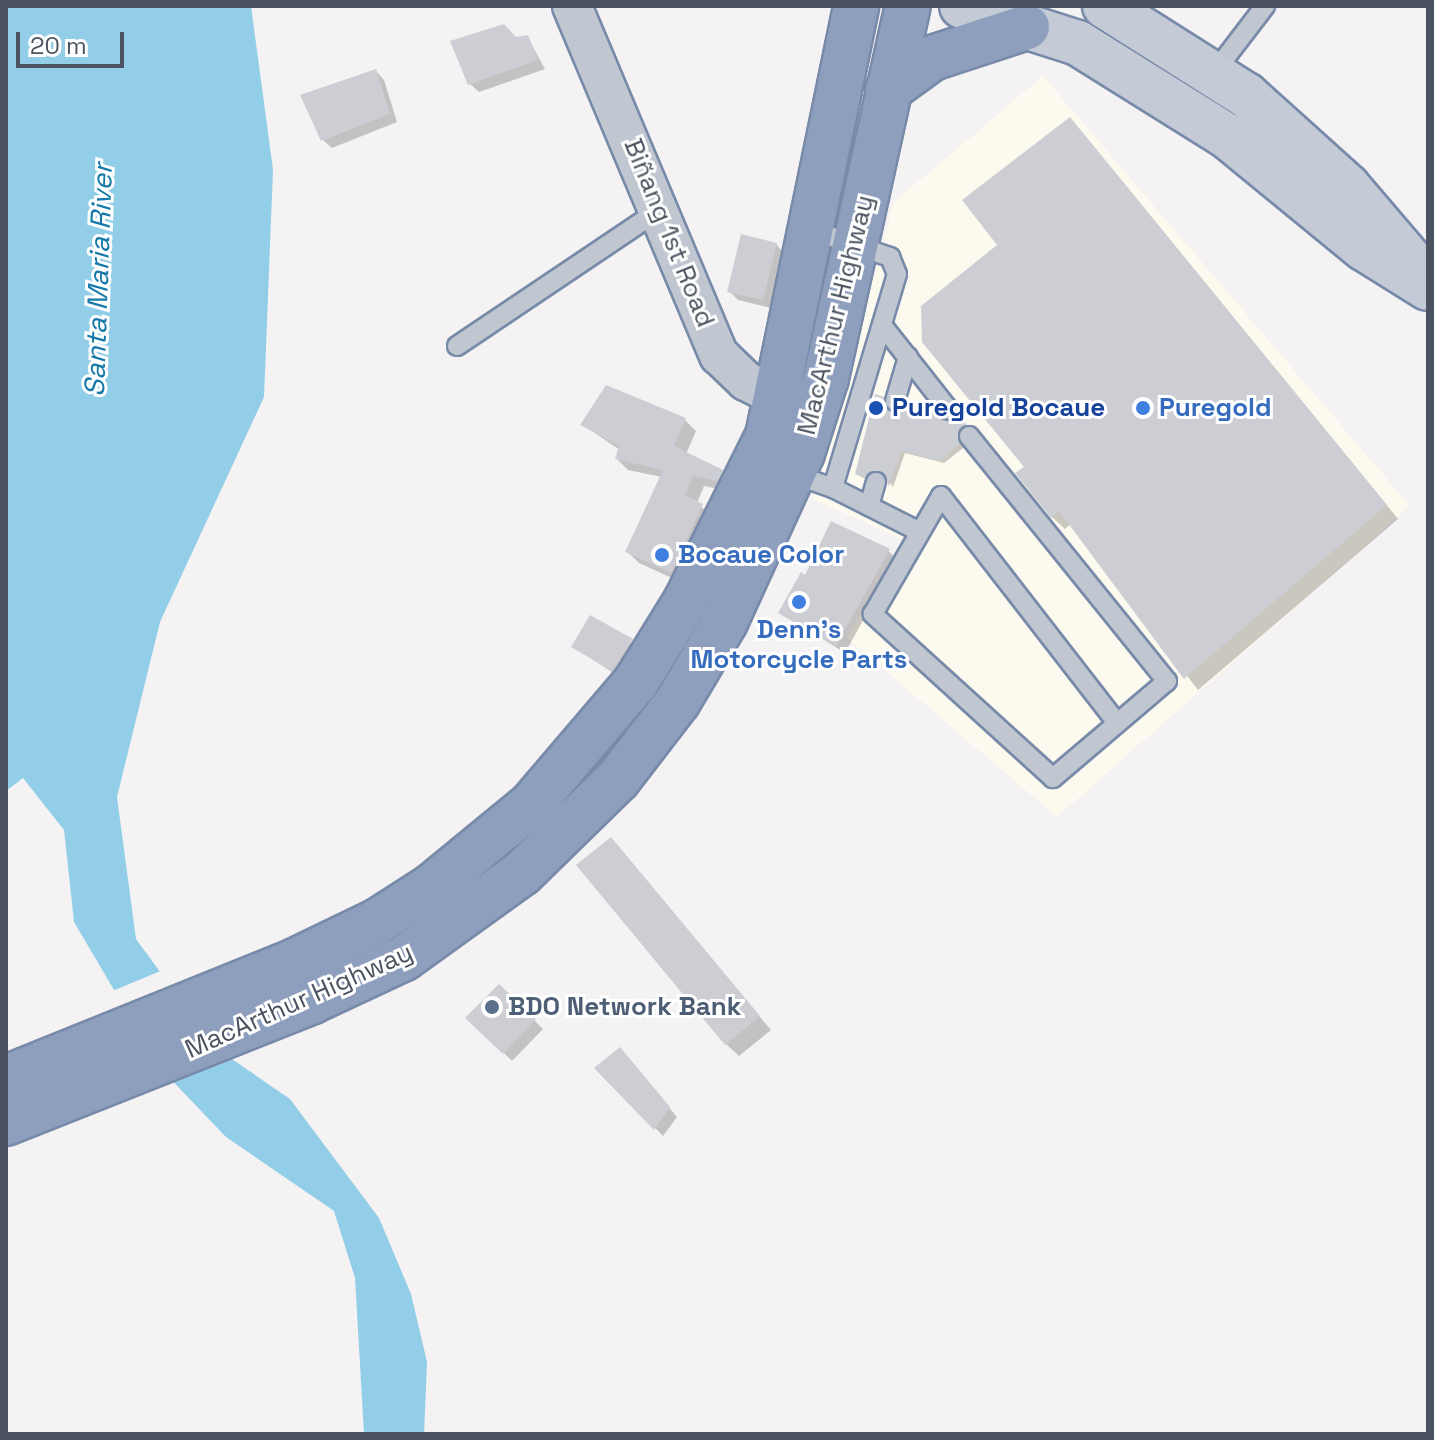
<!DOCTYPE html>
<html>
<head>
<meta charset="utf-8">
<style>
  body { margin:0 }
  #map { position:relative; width:1434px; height:1440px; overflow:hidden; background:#f4f2f2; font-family:"Space Grotesk",sans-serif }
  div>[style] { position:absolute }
  .commercial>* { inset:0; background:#fcf9ee }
  .water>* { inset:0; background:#93cee9 }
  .pier>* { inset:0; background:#f4f2f2 }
  .shadow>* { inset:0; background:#0003 }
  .building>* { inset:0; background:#ccced4 }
  .roads { filter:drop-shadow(2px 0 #788aa9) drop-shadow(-2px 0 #788aa9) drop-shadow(0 2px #788aa9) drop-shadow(0 -2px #788aa9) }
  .lane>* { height:18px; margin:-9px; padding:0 9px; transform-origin:9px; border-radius:9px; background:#c1c7d0 }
  .street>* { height:38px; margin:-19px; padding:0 19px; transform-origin:19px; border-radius:19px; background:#c1c7d0 }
  .secondary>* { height:44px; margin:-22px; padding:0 22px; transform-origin:22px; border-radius:22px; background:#c4cbd7 }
  .highway>* { height:44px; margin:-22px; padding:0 22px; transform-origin:22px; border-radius:22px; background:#8d9fbd }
  .dots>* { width:22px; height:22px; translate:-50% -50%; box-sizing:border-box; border:4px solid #fff; border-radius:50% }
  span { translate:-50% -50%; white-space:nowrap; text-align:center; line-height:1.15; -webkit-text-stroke:6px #fff; paint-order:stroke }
  .street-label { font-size:26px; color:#4a535f }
  .transit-label { font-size:26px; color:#164399; font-weight:700 }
  .left { translate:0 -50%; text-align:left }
  .shop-label { font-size:26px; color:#366cbe; font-weight:700 }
  .service-label { font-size:26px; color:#4e5e75; font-weight:700 }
  .water-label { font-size:28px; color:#1479a8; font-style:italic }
  .frame { position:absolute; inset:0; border:8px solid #4a535f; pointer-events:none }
  .scale { position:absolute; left:16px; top:32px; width:108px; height:36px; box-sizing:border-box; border:4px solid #4a535f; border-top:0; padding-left:10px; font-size:24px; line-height:28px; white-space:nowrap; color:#4a535f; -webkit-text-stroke:6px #fff; paint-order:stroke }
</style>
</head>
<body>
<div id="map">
  <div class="commercial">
    <i style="clip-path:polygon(1043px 76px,1410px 506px,1057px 817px,847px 638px,903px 540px,813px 499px,894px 202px)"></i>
  </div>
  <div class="water">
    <i style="clip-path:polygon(6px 6px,251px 6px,273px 170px,264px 397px,160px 622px,117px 797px,136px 939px,216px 1048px,290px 1099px,379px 1218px,411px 1294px,427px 1362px,424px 1434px,364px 1434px,355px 1278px,334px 1211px,226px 1137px,160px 1068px,74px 922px,64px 830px,23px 778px,6px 791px)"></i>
  </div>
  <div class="pier">
    <i style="clip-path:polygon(163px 970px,218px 1045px,234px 1056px,169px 1083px,110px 992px)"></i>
  </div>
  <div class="shadow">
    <i style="clip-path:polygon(528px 38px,545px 69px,479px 92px,470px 84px,516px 39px)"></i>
    <i style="clip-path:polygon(376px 71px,384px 80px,397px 122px,332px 148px,323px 140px)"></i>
    <i style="clip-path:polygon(1082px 132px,1398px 519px,1198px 690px,1071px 524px,1065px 529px,1052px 517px,1027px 467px,999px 245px)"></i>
    <i style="clip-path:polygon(776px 244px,784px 253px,771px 308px,738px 300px,729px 291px)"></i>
    <i style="clip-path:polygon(887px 403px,892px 414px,907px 407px,966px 426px,963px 448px,944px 463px,905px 453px,893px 487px,884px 474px,870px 480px,861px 477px,857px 473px)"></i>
    <i style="clip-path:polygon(685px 420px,696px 431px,686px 454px,733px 482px,729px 491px,704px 486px,697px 503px,713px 517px,683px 583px,639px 563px,628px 552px,662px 477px,628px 470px,617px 459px,620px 450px,583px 425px)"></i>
    <i style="clip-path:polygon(888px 551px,897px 559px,845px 653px,780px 612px,806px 577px)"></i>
    <i style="clip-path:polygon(591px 617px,640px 649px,621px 678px,574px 647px)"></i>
    <i style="clip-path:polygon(611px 839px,771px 1030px,739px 1056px,726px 1044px)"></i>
    <i style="clip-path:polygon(499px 986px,543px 1029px,512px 1061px,468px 1018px)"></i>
    <i style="clip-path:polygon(628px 1058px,677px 1117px,663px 1136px,597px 1068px)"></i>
  </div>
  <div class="building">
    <i style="clip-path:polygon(504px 24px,516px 37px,528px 35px,538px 60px,468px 85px,450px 41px)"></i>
    <i style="clip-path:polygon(376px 69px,390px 114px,321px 141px,300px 95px)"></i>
    <i style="clip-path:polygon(1070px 117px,1387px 505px,1184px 679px,1059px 511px,1051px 518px,1015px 473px,1024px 467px,922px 342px,921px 306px,997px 245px,962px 200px)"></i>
    <i style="clip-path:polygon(741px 234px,777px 243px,763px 300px,727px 292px)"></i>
    <i style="clip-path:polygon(606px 385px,686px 418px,674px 446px,723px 470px,718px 481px,693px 476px,685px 495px,703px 504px,671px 573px,625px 552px,663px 470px,615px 459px,619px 446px,580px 425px)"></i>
    <i style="clip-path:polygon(875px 394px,884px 397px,891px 412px,906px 404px,967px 424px,958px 432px,960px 444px,940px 461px,901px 451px,889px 486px,880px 471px,865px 478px,855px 474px)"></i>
    <i style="clip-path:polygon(831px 521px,890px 549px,836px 646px,778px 613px,801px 572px,805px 575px)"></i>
    <i style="clip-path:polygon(590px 615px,633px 639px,612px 671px,571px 647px)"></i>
    <i style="clip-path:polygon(611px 837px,760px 1016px,725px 1045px,576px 865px)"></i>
    <i style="clip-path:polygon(499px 984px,536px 1019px,503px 1054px,465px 1018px)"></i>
    <i style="clip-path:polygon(620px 1047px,670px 1107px,654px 1130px,594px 1068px)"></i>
  </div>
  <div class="roads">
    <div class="lane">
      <i style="left:1213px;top:74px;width:86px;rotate:-52.6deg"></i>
      <i style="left:812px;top:230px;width:83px;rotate:19.1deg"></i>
      <i style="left:890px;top:257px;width:18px;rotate:68deg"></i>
      <i style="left:897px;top:274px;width:223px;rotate:106.7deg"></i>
      <i style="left:882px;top:325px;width:108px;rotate:51.8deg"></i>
      <i style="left:457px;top:346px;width:246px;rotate:-33.9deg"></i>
      <i style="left:895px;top:401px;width:46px;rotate:-73.5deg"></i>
      <i style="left:969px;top:436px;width:315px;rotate:51.1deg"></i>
      <i style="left:1167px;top:681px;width:150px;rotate:139.6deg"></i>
      <i style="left:1053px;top:778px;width:244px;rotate:-137.7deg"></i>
      <i style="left:873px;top:614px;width:136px;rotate:-60deg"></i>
      <i style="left:941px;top:496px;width:286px;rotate:52.2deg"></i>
      <i style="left:791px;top:473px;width:45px;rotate:19.7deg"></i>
      <i style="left:833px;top:488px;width:97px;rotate:26.8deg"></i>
      <i style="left:869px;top:506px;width:25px;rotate:-74deg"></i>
    </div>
    <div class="street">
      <i style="left:572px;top:6px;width:379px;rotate:67.2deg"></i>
      <i style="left:719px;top:355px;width:37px;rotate:44deg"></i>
      <i style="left:746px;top:381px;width:60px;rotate:26.6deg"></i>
    </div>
    <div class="secondary">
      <i style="left:962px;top:6px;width:122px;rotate:17.7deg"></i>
      <i style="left:1078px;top:43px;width:176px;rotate:32deg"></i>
      <i style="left:1227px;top:136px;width:177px;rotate:39.3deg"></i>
      <i style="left:1364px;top:248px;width:75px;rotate:32deg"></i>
      <i style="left:1105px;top:6px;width:167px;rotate:32.3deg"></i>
      <i style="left:1246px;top:95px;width:136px;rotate:42deg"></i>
      <i style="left:1347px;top:186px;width:99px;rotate:49.5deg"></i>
    </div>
    <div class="highway">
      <i style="left:888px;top:90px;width:54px;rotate:-36deg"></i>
      <i style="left:932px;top:58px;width:100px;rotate:-18.1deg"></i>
      <i style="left:6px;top:1078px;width:312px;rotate:-22deg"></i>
      <i style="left:295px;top:961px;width:92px;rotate:-25.7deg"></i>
      <i style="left:378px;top:921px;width:63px;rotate:-32.7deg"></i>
      <i style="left:431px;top:887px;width:129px;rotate:-39.4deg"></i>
      <i style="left:531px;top:805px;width:162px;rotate:-49.5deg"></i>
      <i style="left:636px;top:682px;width:95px;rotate:-58.3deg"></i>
      <i style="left:686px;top:601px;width:184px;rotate:-63.6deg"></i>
      <i style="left:768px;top:436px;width:439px;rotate:-78.4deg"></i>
      <i style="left:6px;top:1123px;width:329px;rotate:-21.7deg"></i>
      <i style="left:312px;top:1001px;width:102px;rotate:-25.1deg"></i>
      <i style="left:404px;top:958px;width:145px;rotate:-35.8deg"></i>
      <i style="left:522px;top:873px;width:134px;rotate:-44.4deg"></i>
      <i style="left:618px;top:779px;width:98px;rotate:-52.4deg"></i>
      <i style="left:678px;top:701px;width:92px;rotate:-59.3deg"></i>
      <i style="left:725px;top:622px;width:186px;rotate:-65.5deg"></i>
      <i style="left:802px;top:453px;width:79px;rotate:-72.3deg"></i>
      <i style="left:826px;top:378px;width:381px;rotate:-77.6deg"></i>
    </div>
  </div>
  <div class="dots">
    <i style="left:876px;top:408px;background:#1a4fb4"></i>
    <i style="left:1143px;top:408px;background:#3f7fe0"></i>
    <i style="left:662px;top:555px;background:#3f7fe0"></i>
    <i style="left:799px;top:602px;background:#3f7fe0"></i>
    <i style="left:492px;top:1007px;background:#5c6f8a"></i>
  </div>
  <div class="street-label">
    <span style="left:669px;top:233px;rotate:68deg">Biñang 1st Road</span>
    <span style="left:836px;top:315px;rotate:-76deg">MacArthur Highway</span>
    <span style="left:299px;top:1001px;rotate:-24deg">MacArthur Highway</span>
  </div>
  <div class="transit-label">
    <span class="left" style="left:892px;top:408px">Puregold Bocaue</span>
  </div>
  <div class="shop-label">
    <span class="left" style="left:1159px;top:408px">Puregold</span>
    <span class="left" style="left:678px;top:555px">Bocaue Color</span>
    <span style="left:799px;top:645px">Denn's<br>Motorcycle Parts</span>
  </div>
  <div class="service-label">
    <span class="left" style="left:508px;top:1007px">BDO Network Bank</span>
  </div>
  <div class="water-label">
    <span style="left:98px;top:280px;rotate:-88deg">Santa Maria River</span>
  </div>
  <div class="frame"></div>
  <div class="scale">20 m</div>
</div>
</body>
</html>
